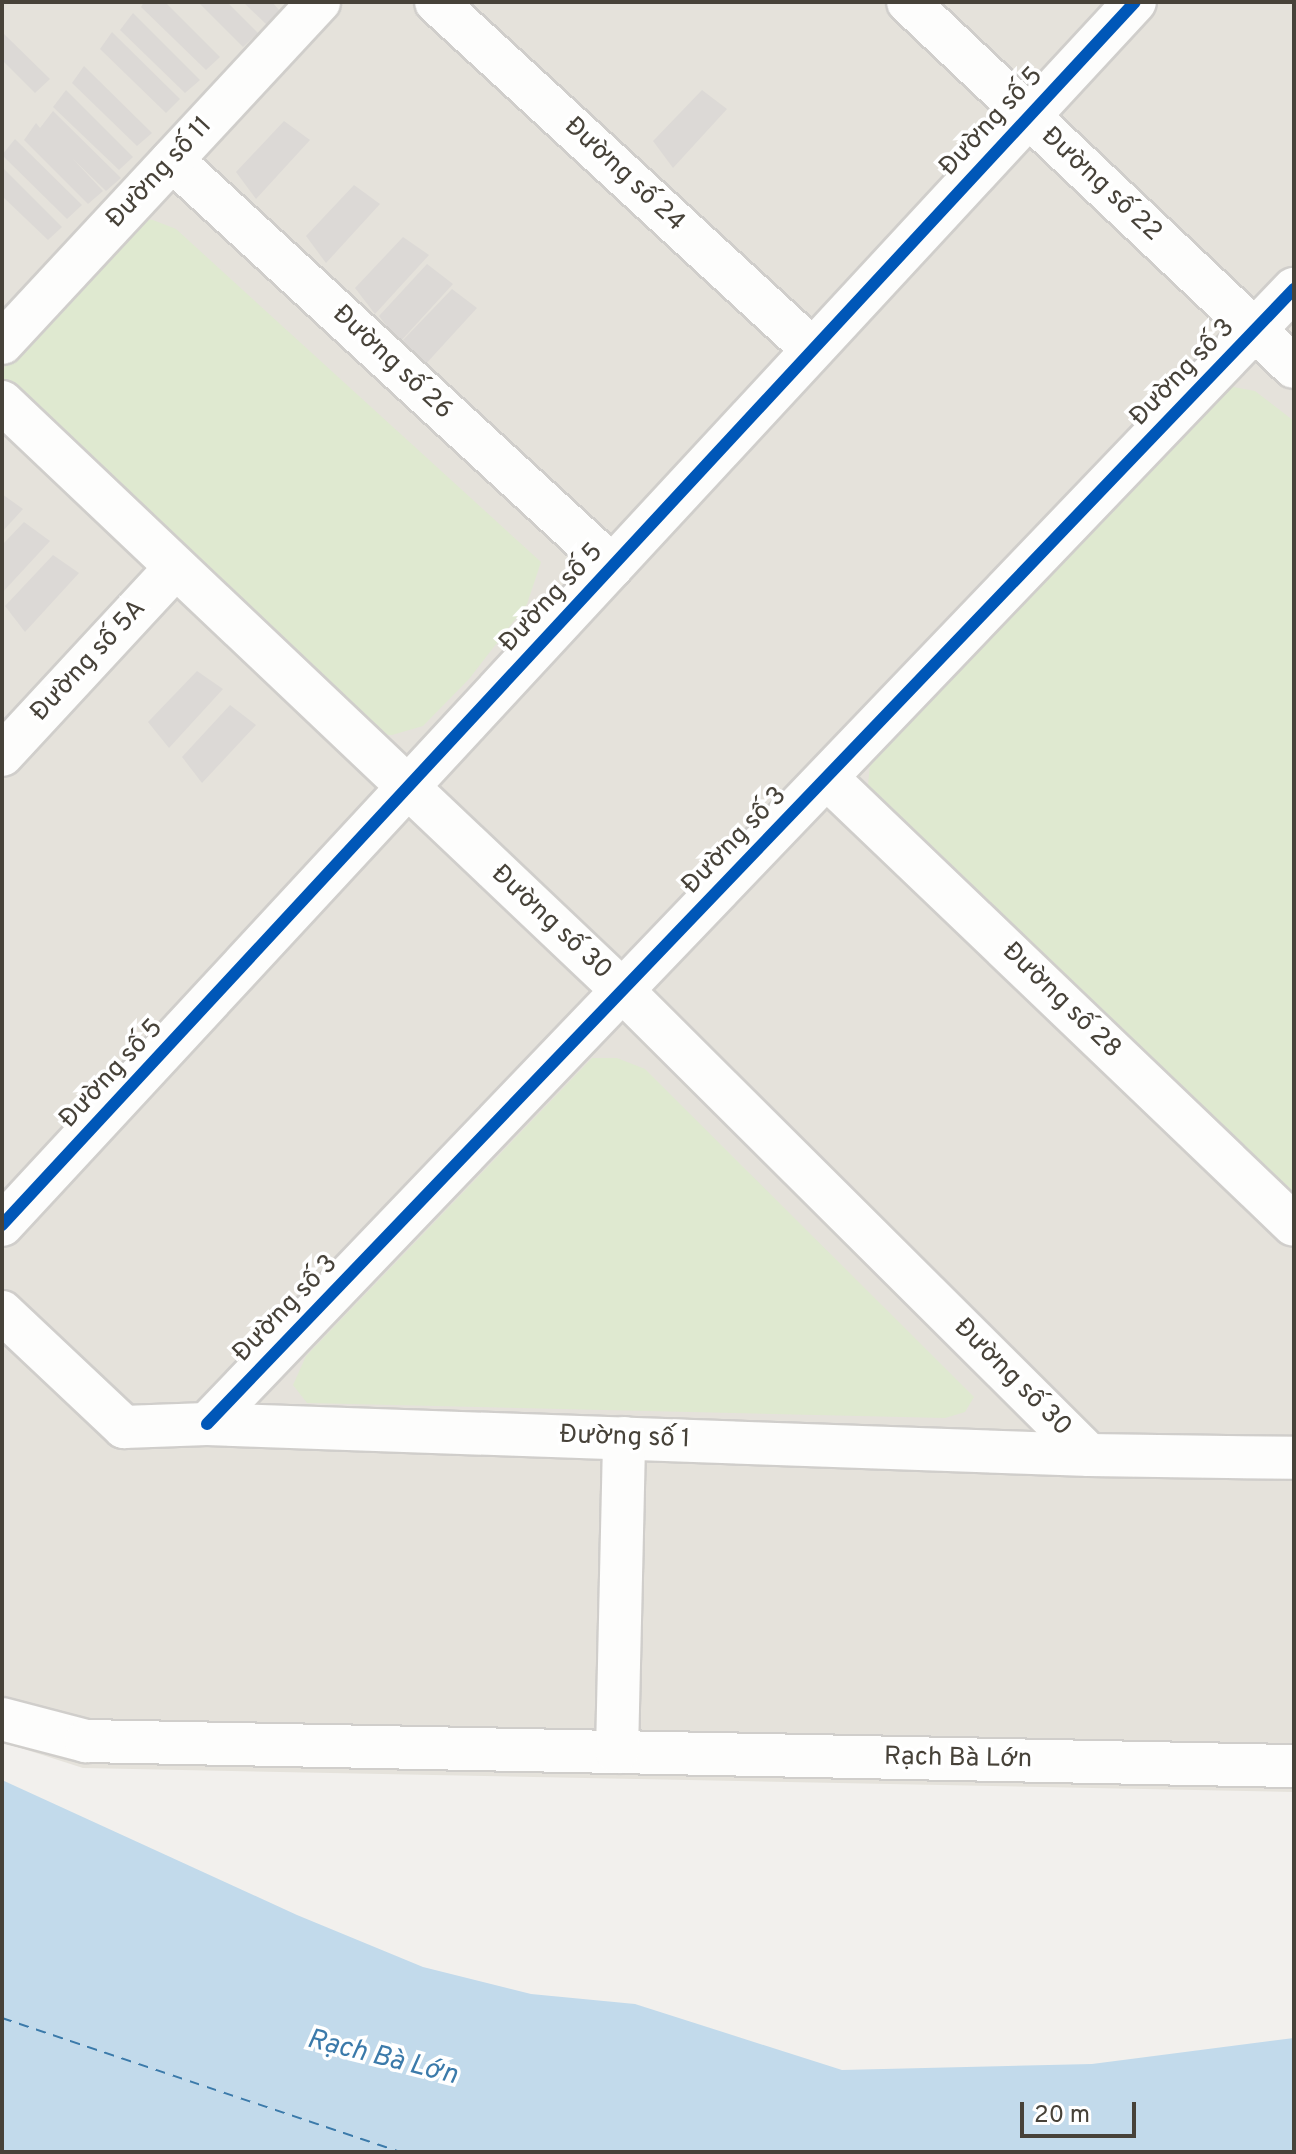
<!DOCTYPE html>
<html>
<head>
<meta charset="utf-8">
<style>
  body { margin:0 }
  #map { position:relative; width:1296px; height:2154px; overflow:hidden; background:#f2f0ed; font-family:Overpass,sans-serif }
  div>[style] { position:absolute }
  .residential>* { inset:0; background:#e5e2db }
  .green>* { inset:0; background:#dfe9d0 }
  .water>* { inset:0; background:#c2daeb }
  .ferry>* { height:2px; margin-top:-1px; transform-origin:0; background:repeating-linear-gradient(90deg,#3b7aaa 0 10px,transparent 0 18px) }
  .building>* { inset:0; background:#dcd9d6 }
  .roads { filter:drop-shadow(2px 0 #d0cecb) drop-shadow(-2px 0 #d0cecb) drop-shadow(0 2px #d0cecb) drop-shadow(0 -2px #d0cecb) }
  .street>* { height:42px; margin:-21px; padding:0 21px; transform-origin:21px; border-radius:21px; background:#fdfdfc }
  .cycleway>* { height:12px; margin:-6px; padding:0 6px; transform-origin:6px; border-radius:6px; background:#0057b8 }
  span { translate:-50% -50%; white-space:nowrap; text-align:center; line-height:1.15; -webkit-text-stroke:7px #fff; paint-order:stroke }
  .street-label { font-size:26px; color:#474239 }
  .water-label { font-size:28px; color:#3b7aaa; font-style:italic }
  .frame { position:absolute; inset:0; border:4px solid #474239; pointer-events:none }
  .scale { position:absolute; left:1020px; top:2102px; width:116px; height:36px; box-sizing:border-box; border:4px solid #474239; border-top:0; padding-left:10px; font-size:24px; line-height:28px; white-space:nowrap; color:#474239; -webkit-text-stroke:6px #fff; paint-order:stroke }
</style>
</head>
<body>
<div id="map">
  <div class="residential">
    <i style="clip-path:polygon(2px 2px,1294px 2px,1294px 1792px,83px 1768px,2px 1742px)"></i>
  </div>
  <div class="green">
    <i style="clip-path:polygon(136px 218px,153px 220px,176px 229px,541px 562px,527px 604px,469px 679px,423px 726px,392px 735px,370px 735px,2px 378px,8px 354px)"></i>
    <i style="clip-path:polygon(1233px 387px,1255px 391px,1294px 421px,1294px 1203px,878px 807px,868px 785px,871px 753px,1207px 395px)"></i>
    <i style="clip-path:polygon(592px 1058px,617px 1058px,645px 1069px,974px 1397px,965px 1412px,945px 1418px,307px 1403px,293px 1385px,306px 1356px)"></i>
  </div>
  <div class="water">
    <i style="clip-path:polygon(2px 1780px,297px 1915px,423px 1967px,531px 1994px,635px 2004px,842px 2070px,1092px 2064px,1294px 2038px,1294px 2152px,2px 2152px)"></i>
  </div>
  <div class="ferry">
    <i style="left:2px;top:2018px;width:421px;rotate:18.6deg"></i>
  </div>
  <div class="building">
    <i style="clip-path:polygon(144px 2px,165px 2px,220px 57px,206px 70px,141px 7px)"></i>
    <i style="clip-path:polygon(198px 2px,227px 2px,258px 33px,243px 47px)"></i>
    <i style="clip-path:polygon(243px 2px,272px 2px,280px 11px,266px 24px)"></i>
    <i style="clip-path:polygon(133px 13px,200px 80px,185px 93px,120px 30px)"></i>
    <i style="clip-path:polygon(2px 32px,50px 79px,35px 93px,2px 60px)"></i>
    <i style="clip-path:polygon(112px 32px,180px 99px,166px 113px,100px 49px)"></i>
    <i style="clip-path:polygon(84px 66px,152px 133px,137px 146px,72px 83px)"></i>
    <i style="clip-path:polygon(66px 90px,133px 157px,119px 170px,53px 107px)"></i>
    <i style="clip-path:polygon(702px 90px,727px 109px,673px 168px,653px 141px)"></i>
    <i style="clip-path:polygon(53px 111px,121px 178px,106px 191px,72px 158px,103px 191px,88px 204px,24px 140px,36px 123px,40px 128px)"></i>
    <i style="clip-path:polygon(284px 121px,310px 140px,256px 199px,236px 172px)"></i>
    <i style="clip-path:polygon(15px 139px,82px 205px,67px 219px,2px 155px)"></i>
    <i style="clip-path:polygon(2px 167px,62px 227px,48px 240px,2px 196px)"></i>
    <i style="clip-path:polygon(354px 185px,380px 204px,326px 263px,306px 236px)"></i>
    <i style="clip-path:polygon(403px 237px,429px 255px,375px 314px,355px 288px)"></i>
    <i style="clip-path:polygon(427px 264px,453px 284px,399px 343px,379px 316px)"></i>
    <i style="clip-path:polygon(452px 289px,477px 308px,423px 367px,403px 340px)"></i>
    <i style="clip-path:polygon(2px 494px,23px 509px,2px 532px)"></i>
    <i style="clip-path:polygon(24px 522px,50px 541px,2px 593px,2px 545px)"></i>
    <i style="clip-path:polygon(53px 555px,79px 573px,25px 632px,5px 606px)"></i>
    <i style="clip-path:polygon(197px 671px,223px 689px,169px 748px,148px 722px)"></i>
    <i style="clip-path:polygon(230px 705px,256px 725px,202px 783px,182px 757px)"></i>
  </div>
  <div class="roads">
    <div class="street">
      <i style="left:436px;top:2px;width:512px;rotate:42.7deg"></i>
      <i style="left:908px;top:2px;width:531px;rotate:43.4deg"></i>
      <i style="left:172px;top:160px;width:599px;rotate:42.7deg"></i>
      <i style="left:2px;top:343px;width:466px;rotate:-47.1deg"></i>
      <i style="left:2px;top:402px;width:853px;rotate:43.48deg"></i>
      <i style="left:621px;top:989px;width:660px;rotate:44.88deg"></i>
      <i style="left:2px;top:755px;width:255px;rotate:-47.2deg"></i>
      <i style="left:827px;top:778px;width:646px;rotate:43.75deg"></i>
      <i style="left:2px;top:1225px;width:1667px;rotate:-47.19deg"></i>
      <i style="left:2px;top:1312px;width:168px;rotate:43.3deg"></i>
      <i style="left:124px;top:1427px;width:83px;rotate:-2.1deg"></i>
      <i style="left:207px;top:1424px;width:883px;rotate:2.01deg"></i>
      <i style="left:1089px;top:1455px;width:205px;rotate:0.8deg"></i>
      <i style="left:207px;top:1424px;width:1572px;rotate:-46.24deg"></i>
      <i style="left:2px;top:1719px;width:87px;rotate:14.7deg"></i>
      <i style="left:86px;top:1741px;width:1208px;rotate:1.19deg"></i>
      <i style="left:617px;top:1752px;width:314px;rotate:-88.7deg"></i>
    </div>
  </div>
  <div class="cycleway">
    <i style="left:2px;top:1225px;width:1667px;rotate:-47.19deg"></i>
    <i style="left:207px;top:1424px;width:1572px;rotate:-46.24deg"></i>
  </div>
  <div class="street-label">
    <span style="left:992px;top:122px;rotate:-47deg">Đường số 5</span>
    <span style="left:160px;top:173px;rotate:-47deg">Đường số 11</span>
    <span style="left:624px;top:175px;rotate:43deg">Đường số 24</span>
    <span style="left:1101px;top:185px;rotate:43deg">Đường số 22</span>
    <span style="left:392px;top:363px;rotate:43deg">Đường số 26</span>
    <span style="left:1183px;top:373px;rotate:-46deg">Đường số 3</span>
    <span style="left:552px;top:598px;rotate:-47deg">Đường số 5</span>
    <span style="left:89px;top:661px;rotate:-47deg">Đường số 5A</span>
    <span style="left:735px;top:841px;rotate:-46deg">Đường số 3</span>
    <span style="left:551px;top:923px;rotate:43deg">Đường số 30</span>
    <span style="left:1061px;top:1001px;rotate:44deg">Đường số 28</span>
    <span style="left:112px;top:1074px;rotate:-47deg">Đường số 5</span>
    <span style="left:286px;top:1309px;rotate:-46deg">Đường số 3</span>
    <span style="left:1012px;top:1378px;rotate:45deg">Đường số 30</span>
    <span style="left:625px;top:1438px;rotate:2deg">Đường số 1</span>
    <span style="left:958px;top:1759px;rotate:1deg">Rạch Bà Lớn</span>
  </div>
  <div class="water-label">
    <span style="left:382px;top:2058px;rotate:14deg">Rạch Bà Lớn</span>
  </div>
  <div class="frame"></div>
  <div class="scale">20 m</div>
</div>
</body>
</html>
